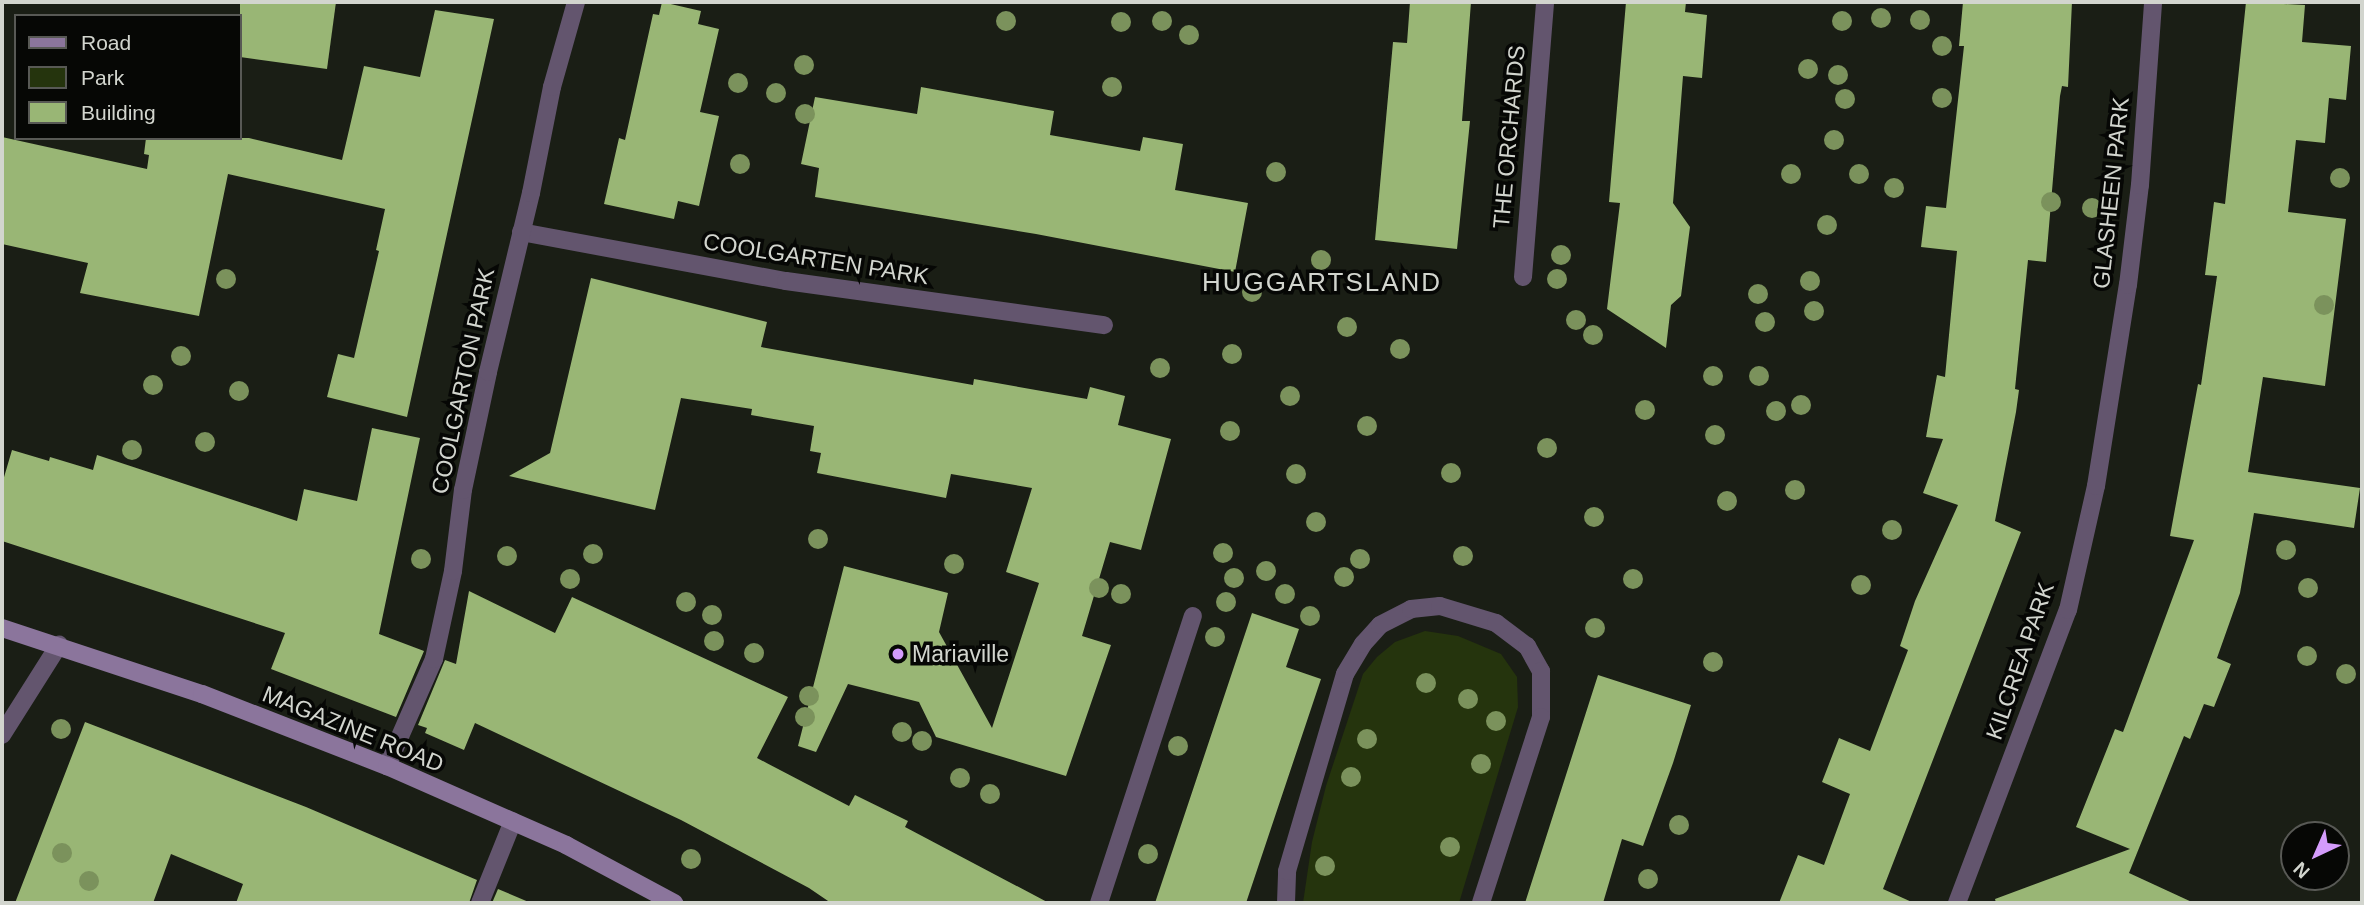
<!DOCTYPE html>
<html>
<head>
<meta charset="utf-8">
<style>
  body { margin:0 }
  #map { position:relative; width:2364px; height:905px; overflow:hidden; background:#1a1e15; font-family:Arial,sans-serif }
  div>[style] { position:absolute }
  .green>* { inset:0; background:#25340d }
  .building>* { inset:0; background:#99b675 }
  .lane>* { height:18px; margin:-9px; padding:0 9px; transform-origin:9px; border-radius:9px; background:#63556e }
  .street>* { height:18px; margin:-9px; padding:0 9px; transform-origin:9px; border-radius:9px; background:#63556e }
  .secondary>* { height:18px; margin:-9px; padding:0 9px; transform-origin:9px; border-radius:9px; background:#8b759c }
  .trees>* { width:20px; height:20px; margin:-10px; border-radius:50%; background:#7b925c }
  .dots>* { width:19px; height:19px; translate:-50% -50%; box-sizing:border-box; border:4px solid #060705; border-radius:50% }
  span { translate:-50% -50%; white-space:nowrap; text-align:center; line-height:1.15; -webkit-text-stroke:7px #060705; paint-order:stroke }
  .street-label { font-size:23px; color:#d2d5ce }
  .poi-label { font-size:23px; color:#d2d5ce }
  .left { translate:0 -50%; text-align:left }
  .quarter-label { font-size:26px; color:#d2d5ce; letter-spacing:2px }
  .frame { position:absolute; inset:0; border:4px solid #d2d5ce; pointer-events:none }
  .legend { position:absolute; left:14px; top:14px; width:228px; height:126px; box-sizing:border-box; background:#060705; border:2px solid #585955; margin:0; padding:9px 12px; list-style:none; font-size:21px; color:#d2d5ce }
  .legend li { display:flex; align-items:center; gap:14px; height:35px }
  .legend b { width:35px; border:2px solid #585955 }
  .north { position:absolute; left:2280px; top:821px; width:70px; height:70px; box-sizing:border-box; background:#060705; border:2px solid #585955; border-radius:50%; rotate:224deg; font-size:19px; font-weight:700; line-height:28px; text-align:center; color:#d2d5ce }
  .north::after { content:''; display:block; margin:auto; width:24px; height:32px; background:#d49cfc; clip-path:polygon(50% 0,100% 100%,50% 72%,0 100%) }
</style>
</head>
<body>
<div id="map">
  <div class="green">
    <i style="clip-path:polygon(1425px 631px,1458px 636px,1501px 654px,1517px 677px,1518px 707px,1459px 903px,1303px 903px,1312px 842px,1326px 786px,1363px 674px,1377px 657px,1395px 642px)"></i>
  </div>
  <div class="building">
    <i style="clip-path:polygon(240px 2px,336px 2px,327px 69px,240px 57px)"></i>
    <i style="clip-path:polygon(662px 2px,701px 11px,698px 24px,719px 29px,700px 112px,719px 116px,699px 206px,678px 201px,674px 219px,604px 204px,619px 138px,625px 140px,653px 14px,659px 15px)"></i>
    <i style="clip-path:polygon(1410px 2px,1471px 2px,1462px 121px,1470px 121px,1457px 249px,1375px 240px,1393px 42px,1407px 43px)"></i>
    <i style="clip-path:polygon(1626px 2px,1686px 2px,1685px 12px,1707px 15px,1702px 78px,1683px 76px,1673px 203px,1690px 227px,1681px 296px,1671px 305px,1666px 348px,1607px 309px,1620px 203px,1609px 202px)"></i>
    <i style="clip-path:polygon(1963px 2px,2072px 2px,2068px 87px,2062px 86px,2060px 96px,2046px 262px,2028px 260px,2015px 389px,2019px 390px,2016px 412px,1995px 521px,2021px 532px,1883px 889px,1914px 903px,1779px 903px,1798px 855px,1824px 865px,1850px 794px,1822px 782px,1839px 738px,1870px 751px,1908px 650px,1900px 646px,1915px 601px,1958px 505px,1923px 493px,1943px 439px,1926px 437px,1937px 375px,1945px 377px,1957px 251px,1921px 247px,1926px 206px,1946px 208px,1964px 46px,1959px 46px)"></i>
    <i style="clip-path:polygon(2246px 2px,2305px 5px,2302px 42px,2351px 46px,2346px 100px,2329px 98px,2325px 143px,2296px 140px,2288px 212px,2346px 219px,2325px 386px,2263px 377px,2248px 472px,2360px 488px,2354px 528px,2254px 513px,2240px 593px,2217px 658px,2231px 664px,2214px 707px,2204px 704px,2190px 739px,2184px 736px,2129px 873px,2194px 903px,1996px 903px,1995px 899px,2130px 849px,2076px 827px,2115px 729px,2123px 732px,2194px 540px,2170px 536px,2198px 384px,2201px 385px,2217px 276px,2205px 275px,2214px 202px,2225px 204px)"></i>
    <i style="clip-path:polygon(435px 10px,494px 19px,407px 417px,327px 397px,338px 354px,354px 358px,379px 251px,376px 250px,385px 209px,228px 174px,199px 316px,80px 293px,88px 263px,2px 244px,2px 137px,147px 169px,149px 155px,144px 154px,146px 138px,249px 138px,342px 160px,364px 66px,420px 77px)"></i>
    <i style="clip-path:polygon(921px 87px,1054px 111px,1050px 135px,1140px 151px,1143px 137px,1183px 144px,1175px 190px,1248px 203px,1235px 272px,1036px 234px,815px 197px,819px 168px,801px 164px,815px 97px,917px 114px)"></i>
    <i style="clip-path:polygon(591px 278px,767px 322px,761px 347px,973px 385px,974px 379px,1087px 399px,1090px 387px,1125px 396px,1118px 425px,1171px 439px,1141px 550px,1110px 542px,1082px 636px,1111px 645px,1066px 776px,936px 737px,919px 702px,848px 684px,816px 752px,798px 746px,844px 566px,948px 593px,939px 632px,992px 728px,1039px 583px,1006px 572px,1032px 488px,951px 474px,946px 498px,817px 473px,821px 453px,810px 451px,814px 426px,751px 415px,752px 409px,681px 398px,655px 510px,509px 476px,550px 453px)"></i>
    <i style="clip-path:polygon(372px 428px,420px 438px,379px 634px,424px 651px,396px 717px,271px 669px,285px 633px,2px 541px,2px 484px,12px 450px,49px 461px,50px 457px,93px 470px,97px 455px,297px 521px,304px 489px,357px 501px)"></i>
    <i style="clip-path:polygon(469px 591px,555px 633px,572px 597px,788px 697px,757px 758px,849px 806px,855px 795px,908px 821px,905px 827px,1049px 903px,831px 903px,809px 888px,681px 820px,475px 723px,464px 750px,425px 733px,427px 728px,418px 725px,445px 660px,456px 664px)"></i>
    <i style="clip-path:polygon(1252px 613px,1299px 629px,1286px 667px,1321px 679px,1246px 903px,1155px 903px)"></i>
    <i style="clip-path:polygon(1598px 675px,1691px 705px,1673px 763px,1643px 846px,1622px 839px,1603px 903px,1525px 903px)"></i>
    <i style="clip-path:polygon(85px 722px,306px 807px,477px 880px,469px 903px,236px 903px,243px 884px,171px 854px,153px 903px,15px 903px)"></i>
    <i style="clip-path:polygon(498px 889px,531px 903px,492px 903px)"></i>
  </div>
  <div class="lane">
    <i style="left:480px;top:903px;width:88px;rotate:-68.1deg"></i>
    <i style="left:1099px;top:903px;width:302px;rotate:-71.9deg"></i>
  </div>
  <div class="street">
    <i style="left:521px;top:232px;width:269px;rotate:10.5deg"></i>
    <i style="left:786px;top:281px;width:321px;rotate:7.9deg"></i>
    <i style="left:1523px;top:277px;width:276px;rotate:-85.4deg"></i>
    <i style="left:2px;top:735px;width:107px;rotate:-57.7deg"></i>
    <i style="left:387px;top:766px;width:117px;rotate:-66.3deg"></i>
    <i style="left:434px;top:659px;width:90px;rotate:-77.8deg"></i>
    <i style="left:453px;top:571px;width:82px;rotate:-83deg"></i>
    <i style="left:463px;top:490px;width:121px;rotate:-78deg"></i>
    <i style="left:488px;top:372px;width:184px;rotate:-76.5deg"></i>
    <i style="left:531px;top:193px;width:108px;rotate:-78.8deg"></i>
    <i style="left:552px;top:87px;width:88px;rotate:-74.2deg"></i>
    <i style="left:1286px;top:903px;width:32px;rotate:-88deg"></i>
    <i style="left:1287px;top:871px;width:205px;rotate:-73.6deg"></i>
    <i style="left:1345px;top:674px;width:35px;rotate:-59deg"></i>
    <i style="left:1363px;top:644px;width:25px;rotate:-48deg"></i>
    <i style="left:1380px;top:625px;width:35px;rotate:-27deg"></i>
    <i style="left:1411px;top:609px;width:29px;rotate:-6deg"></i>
    <i style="left:1440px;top:606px;width:59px;rotate:16.9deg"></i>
    <i style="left:1496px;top:623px;width:39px;rotate:37deg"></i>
    <i style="left:1527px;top:646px;width:29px;rotate:61deg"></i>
    <i style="left:1541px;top:671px;width:46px;rotate:90deg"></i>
    <i style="left:1541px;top:717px;width:195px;rotate:107.9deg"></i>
    <i style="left:1957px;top:903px;width:313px;rotate:-69.3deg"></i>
    <i style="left:2068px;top:610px;width:127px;rotate:-77.3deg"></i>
    <i style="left:2096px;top:486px;width:204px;rotate:-81deg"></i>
    <i style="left:2128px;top:285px;width:101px;rotate:-83.2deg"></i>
    <i style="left:2140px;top:185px;width:183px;rotate:-85.9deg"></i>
  </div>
  <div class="secondary">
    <i style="left:2px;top:628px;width:211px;rotate:18.3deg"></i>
    <i style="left:202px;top:694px;width:199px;rotate:21.3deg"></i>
    <i style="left:387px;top:766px;width:196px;rotate:23.8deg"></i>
    <i style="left:566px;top:845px;width:123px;rotate:28.2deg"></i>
  </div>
  <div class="trees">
    <i style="left:1881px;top:18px"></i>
    <i style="left:1920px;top:20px"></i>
    <i style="left:1006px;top:21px"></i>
    <i style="left:1162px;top:21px"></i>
    <i style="left:1842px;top:21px"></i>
    <i style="left:1121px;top:22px"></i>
    <i style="left:1189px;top:35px"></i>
    <i style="left:1942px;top:46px"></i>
    <i style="left:804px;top:65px"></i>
    <i style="left:1808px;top:69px"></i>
    <i style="left:1838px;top:75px"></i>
    <i style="left:738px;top:83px"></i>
    <i style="left:1112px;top:87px"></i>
    <i style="left:776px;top:93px"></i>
    <i style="left:1942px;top:98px"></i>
    <i style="left:1845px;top:99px"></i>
    <i style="left:805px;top:114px"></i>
    <i style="left:1834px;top:140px"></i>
    <i style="left:740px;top:164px"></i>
    <i style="left:1276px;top:172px"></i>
    <i style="left:1791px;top:174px"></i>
    <i style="left:1859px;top:174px"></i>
    <i style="left:2340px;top:178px"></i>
    <i style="left:1894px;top:188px"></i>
    <i style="left:2051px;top:202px"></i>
    <i style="left:2092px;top:208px"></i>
    <i style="left:1827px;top:225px"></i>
    <i style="left:1561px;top:255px"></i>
    <i style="left:1321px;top:260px"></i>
    <i style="left:226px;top:279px"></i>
    <i style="left:1557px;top:279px"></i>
    <i style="left:1810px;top:281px"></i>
    <i style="left:1252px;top:292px"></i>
    <i style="left:1758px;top:294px"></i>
    <i style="left:2324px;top:305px"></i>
    <i style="left:1814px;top:311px"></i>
    <i style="left:1576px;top:320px"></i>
    <i style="left:1765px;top:322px"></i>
    <i style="left:1347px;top:327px"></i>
    <i style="left:1593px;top:335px"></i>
    <i style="left:1400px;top:349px"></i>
    <i style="left:1232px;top:354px"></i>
    <i style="left:181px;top:356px"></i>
    <i style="left:1160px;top:368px"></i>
    <i style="left:1713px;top:376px"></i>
    <i style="left:1759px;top:376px"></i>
    <i style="left:153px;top:385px"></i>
    <i style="left:239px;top:391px"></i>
    <i style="left:1290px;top:396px"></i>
    <i style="left:1801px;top:405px"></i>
    <i style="left:1645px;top:410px"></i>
    <i style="left:1776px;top:411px"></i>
    <i style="left:1367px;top:426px"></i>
    <i style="left:1230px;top:431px"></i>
    <i style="left:1715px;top:435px"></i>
    <i style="left:205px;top:442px"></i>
    <i style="left:1547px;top:448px"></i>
    <i style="left:132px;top:450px"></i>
    <i style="left:1451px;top:473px"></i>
    <i style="left:1296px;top:474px"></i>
    <i style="left:1795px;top:490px"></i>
    <i style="left:1727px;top:501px"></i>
    <i style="left:1594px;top:517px"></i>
    <i style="left:1316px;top:522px"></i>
    <i style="left:1892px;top:530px"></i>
    <i style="left:818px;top:539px"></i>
    <i style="left:2286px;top:550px"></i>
    <i style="left:1223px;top:553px"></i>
    <i style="left:593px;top:554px"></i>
    <i style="left:507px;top:556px"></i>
    <i style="left:1463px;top:556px"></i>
    <i style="left:421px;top:559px"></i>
    <i style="left:1360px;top:559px"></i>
    <i style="left:954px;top:564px"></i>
    <i style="left:1266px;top:571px"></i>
    <i style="left:1344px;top:577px"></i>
    <i style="left:1234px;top:578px"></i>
    <i style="left:570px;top:579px"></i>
    <i style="left:1633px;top:579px"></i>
    <i style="left:1861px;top:585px"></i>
    <i style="left:1099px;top:588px"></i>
    <i style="left:2308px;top:588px"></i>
    <i style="left:1121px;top:594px"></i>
    <i style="left:1285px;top:594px"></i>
    <i style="left:686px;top:602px"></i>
    <i style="left:1226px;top:602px"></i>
    <i style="left:712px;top:615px"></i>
    <i style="left:1310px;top:616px"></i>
    <i style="left:1595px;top:628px"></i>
    <i style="left:1215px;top:637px"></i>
    <i style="left:714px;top:641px"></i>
    <i style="left:754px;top:653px"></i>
    <i style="left:2307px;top:656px"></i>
    <i style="left:1713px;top:662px"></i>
    <i style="left:2346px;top:674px"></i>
    <i style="left:1426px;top:683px"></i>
    <i style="left:809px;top:696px"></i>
    <i style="left:1468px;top:699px"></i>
    <i style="left:805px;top:717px"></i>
    <i style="left:1496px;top:721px"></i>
    <i style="left:61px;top:729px"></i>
    <i style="left:902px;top:732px"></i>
    <i style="left:1367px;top:739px"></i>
    <i style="left:922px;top:741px"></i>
    <i style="left:1178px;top:746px"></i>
    <i style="left:1481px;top:764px"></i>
    <i style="left:1351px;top:777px"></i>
    <i style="left:960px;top:778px"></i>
    <i style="left:990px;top:794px"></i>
    <i style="left:1679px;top:825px"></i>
    <i style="left:1450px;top:847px"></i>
    <i style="left:62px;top:853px"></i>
    <i style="left:1148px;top:854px"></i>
    <i style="left:691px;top:859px"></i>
    <i style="left:1325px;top:866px"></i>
    <i style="left:1648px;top:879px"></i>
    <i style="left:89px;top:881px"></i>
  </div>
  <div class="dots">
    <i style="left:898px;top:654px;background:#d49cfc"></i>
  </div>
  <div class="street-label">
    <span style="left:1509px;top:137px;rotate:-85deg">THE ORCHARDS</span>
    <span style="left:2111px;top:193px;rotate:-84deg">GLASHEEN PARK</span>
    <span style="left:816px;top:259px;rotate:9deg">COOLGARTEN PARK</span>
    <span style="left:463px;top:381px;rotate:-78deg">COOLGARTON PARK</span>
    <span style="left:2020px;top:661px;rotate:-71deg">KILCREA PARK</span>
    <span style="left:353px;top:729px;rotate:22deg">MAGAZINE ROAD</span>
  </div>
  <div class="poi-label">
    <span class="left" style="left:912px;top:654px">Mariaville</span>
  </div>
  <div class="quarter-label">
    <span style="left:1322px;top:283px">HUGGARTSLAND</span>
  </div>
  <div class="frame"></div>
  <ul class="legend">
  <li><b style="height:9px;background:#8b759c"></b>Road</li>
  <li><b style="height:19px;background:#25340d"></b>Park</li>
  <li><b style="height:19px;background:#99b675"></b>Building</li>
  </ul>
  <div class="north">N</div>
</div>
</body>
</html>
